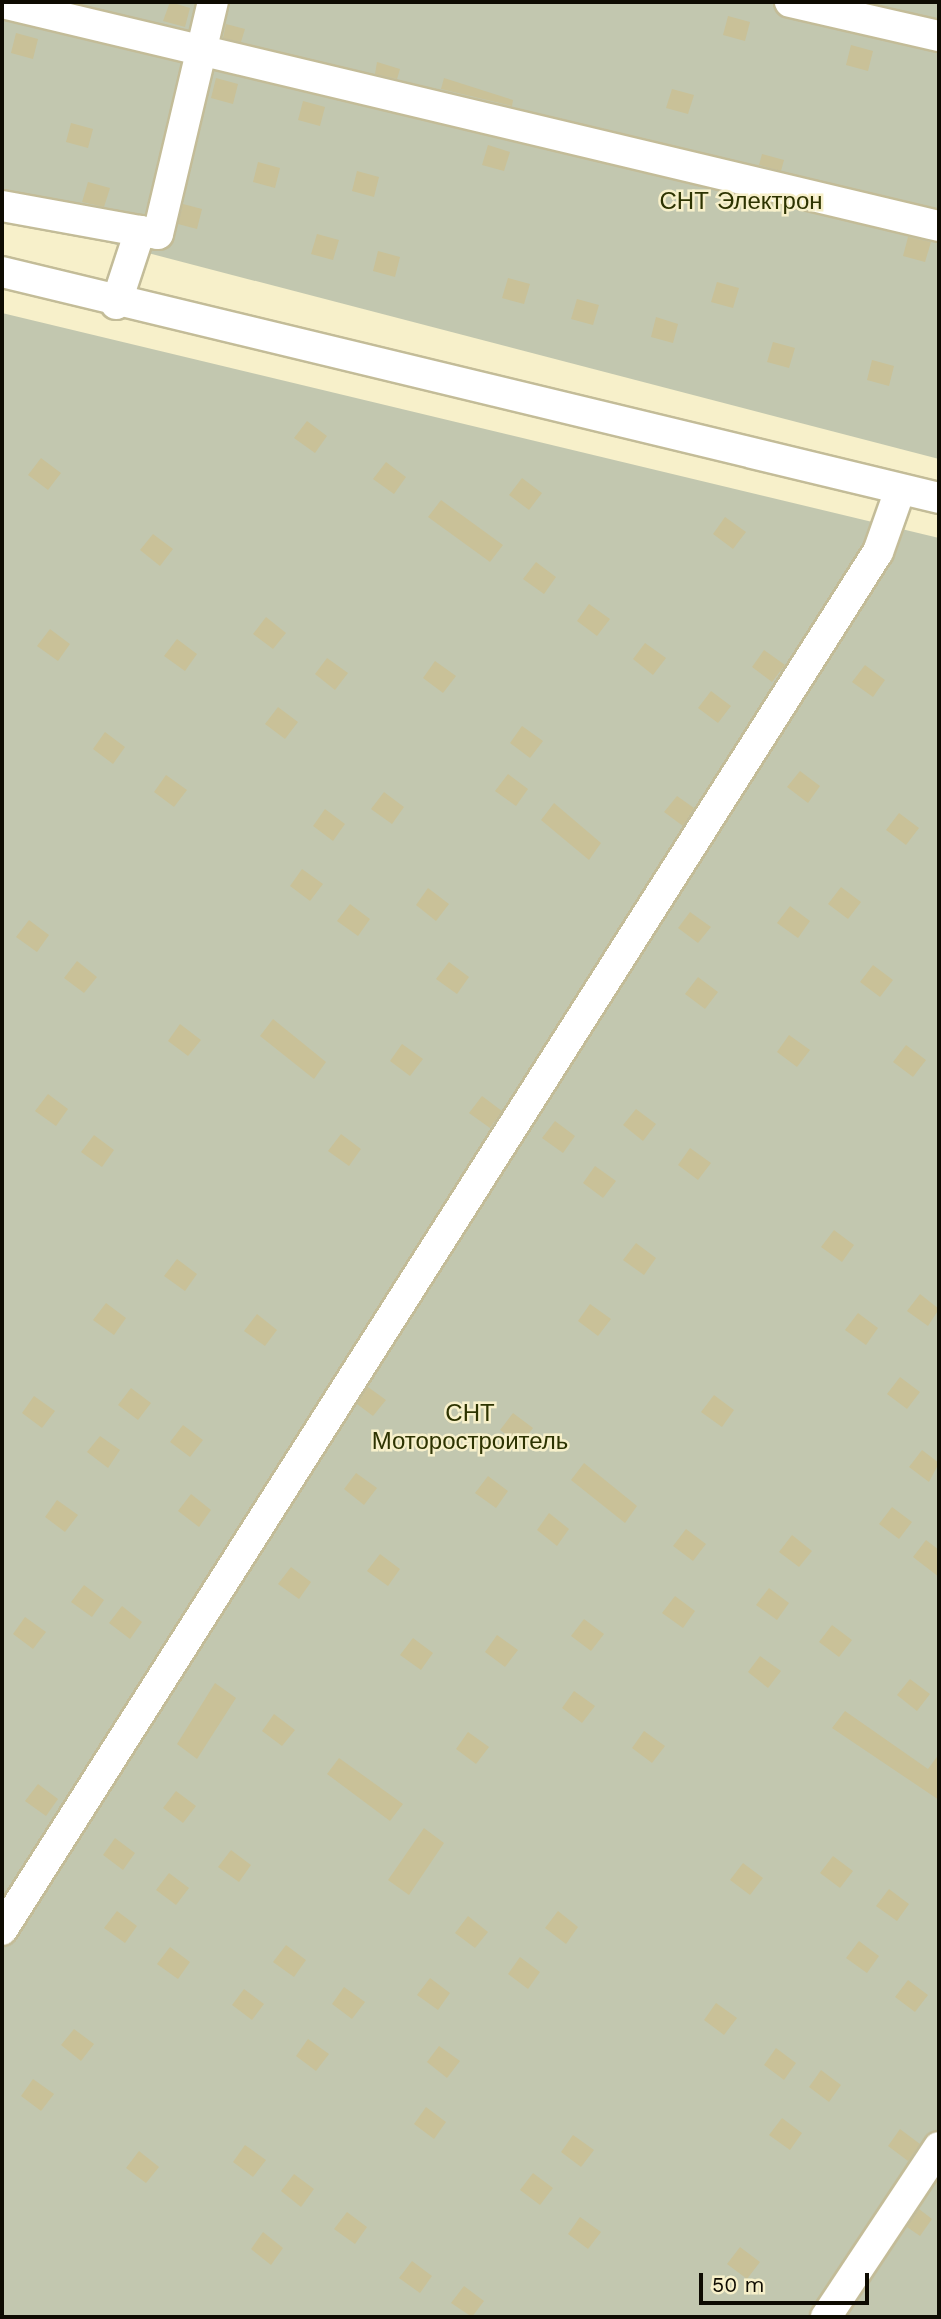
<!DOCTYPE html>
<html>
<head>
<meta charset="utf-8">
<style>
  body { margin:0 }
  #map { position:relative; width:941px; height:2319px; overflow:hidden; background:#f7f0ca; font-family:"Work Sans",sans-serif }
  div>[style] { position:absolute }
  .green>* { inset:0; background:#c2c7af }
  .building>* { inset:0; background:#c9c198 }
  .roads { filter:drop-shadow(2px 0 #c3bc98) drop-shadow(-2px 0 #c3bc98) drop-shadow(0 2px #c3bc98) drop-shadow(0 -2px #c3bc98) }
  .minor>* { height:30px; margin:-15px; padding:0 15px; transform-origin:15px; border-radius:15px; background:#fff }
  span { translate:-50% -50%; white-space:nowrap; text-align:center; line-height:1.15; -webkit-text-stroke:5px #f7f0ca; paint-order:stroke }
  .park-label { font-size:24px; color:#2d3301 }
  .frame { position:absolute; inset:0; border:4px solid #0e0b02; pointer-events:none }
  .scale { position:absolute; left:699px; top:2273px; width:170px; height:32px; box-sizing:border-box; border:4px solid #0e0b02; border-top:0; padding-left:9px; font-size:21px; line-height:24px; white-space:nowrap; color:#0e0b02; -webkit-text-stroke:5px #f7f0ca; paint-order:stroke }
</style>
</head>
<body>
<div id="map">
  <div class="green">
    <i style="clip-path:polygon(2px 2px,939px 2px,939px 459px,2px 215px)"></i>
    <i style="clip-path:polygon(2px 313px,939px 538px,939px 2317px,2px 2317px)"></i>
  </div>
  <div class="building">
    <i style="clip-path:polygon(170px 2px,190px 8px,185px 27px,163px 21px)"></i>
    <i style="clip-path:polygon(728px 16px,750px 22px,745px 41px,723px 35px)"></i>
    <i style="clip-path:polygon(226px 24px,245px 29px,241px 42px,223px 38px)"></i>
    <i style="clip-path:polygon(16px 33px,38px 39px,33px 59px,11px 53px)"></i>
    <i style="clip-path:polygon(851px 45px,873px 51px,868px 71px,846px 65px)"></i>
    <i style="clip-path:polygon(377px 62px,400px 69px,397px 79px,375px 74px)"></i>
    <i style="clip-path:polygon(216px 78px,238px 84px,233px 104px,211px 98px)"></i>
    <i style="clip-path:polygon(444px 78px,513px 100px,512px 106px,441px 89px)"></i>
    <i style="clip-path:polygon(672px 89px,694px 95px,688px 114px,666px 108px)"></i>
    <i style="clip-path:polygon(303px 101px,325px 107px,320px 126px,298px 120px)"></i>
    <i style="clip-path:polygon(71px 123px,93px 129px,88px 148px,66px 142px)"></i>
    <i style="clip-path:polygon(488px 145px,510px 152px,504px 171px,482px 165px)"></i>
    <i style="clip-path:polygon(762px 154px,784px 160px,781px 171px,759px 165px)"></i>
    <i style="clip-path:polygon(258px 162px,280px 168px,275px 188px,253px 182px)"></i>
    <i style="clip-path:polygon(357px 171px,379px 177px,374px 197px,352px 191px)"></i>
    <i style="clip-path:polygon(88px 182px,110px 188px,104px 207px,82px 202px)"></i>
    <i style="clip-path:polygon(183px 204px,202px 209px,197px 229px,178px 224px)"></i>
    <i style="clip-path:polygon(317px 234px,339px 240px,333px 260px,311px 254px)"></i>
    <i style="clip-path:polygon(908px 237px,931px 242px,925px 262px,903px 256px)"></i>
    <i style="clip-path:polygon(378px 251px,400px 257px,395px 277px,373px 271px)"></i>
    <i style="clip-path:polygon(508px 278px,530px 284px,524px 304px,502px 298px)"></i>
    <i style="clip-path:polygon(717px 282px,739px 288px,733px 308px,711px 302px)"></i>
    <i style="clip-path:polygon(577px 299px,599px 305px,593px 325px,571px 319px)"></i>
    <i style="clip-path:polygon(656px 317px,678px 324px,673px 343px,651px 337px)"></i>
    <i style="clip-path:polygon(773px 342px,795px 348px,789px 368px,767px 362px)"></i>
    <i style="clip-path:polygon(872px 360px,894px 366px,889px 386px,867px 380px)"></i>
    <i style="clip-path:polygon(307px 421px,327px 436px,315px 453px,294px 438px)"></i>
    <i style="clip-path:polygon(41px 458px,61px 473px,48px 490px,28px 475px)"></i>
    <i style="clip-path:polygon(386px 462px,406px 477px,394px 494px,373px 479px)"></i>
    <i style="clip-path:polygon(522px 478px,542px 493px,529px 510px,509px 495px)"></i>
    <i style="clip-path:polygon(441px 500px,503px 545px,490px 562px,428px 517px)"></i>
    <i style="clip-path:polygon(725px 517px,746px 532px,733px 549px,713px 534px)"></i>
    <i style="clip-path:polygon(153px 534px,173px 549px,160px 566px,140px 550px)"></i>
    <i style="clip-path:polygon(536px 562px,556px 577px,544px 594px,523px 579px)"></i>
    <i style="clip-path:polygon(589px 604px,610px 619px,597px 636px,577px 621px)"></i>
    <i style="clip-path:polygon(266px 617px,286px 633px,273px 649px,253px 634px)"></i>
    <i style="clip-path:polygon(50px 629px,70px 644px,58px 661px,37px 646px)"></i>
    <i style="clip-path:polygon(177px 639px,197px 654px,185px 671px,164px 656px)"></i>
    <i style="clip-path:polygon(645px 643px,666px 658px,653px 675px,633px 659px)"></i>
    <i style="clip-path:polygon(764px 650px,785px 665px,772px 682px,752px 667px)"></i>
    <i style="clip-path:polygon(327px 658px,348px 673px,335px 690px,315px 674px)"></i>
    <i style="clip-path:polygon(435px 661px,456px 676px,443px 693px,423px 678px)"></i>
    <i style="clip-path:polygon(865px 665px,885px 680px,873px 697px,852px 682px)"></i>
    <i style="clip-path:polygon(711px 691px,731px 706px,718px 723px,698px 708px)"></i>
    <i style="clip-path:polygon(278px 707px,298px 722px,285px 739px,265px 724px)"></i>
    <i style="clip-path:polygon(522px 726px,543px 741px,530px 758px,510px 743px)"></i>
    <i style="clip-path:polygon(105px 732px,125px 747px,113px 764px,93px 749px)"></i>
    <i style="clip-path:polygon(800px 771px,820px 786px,808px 803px,787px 787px)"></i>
    <i style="clip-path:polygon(508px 774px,528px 789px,516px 806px,495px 791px)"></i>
    <i style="clip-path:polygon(166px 775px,187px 790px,174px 807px,154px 792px)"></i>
    <i style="clip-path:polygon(384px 792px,404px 807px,392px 824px,371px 809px)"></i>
    <i style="clip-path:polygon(677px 796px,694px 808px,683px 826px,664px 812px)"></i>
    <i style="clip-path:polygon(554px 803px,601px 843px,589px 860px,541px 820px)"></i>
    <i style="clip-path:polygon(325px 809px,345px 824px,333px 841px,313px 826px)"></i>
    <i style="clip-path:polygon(899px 813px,919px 828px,906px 845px,886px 830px)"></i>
    <i style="clip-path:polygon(302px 869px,323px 884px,310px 901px,290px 886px)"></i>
    <i style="clip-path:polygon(841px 887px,861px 902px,848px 919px,828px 904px)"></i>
    <i style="clip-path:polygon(428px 888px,449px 904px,436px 921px,416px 905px)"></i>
    <i style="clip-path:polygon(350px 904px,370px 919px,358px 936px,337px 921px)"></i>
    <i style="clip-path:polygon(790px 906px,810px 921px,798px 938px,777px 923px)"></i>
    <i style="clip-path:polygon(690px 912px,711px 927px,698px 943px,678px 928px)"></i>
    <i style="clip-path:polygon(29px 920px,49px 935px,37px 952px,16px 937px)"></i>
    <i style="clip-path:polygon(77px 961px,97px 977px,84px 993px,64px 978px)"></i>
    <i style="clip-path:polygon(449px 962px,469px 977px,457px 994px,436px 979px)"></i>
    <i style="clip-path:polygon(873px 965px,893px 980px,880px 997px,860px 982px)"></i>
    <i style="clip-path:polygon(698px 977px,718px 992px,705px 1009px,685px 994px)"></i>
    <i style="clip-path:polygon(273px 1019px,326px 1062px,314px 1079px,260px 1036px)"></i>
    <i style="clip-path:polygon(180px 1024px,201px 1040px,188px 1056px,168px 1041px)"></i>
    <i style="clip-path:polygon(789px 1035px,810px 1050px,797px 1067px,777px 1052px)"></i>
    <i style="clip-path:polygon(402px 1044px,423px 1059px,410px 1076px,390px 1061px)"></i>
    <i style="clip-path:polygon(906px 1045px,926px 1060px,913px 1077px,893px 1062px)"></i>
    <i style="clip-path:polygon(48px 1094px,68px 1109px,56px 1126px,35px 1111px)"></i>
    <i style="clip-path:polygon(482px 1096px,502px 1111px,490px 1128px,469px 1113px)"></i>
    <i style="clip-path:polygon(636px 1109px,656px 1124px,643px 1141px,623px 1125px)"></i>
    <i style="clip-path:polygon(555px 1121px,575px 1136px,563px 1153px,542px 1138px)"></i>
    <i style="clip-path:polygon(341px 1134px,361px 1149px,349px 1166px,328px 1151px)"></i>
    <i style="clip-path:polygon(94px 1135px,114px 1150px,102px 1167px,81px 1152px)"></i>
    <i style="clip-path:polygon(690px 1148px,711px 1163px,698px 1180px,678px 1165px)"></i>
    <i style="clip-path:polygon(595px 1166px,616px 1181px,603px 1198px,583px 1183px)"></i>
    <i style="clip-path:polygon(834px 1230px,854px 1245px,842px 1262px,821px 1247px)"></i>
    <i style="clip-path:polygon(636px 1243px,656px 1258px,644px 1275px,623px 1260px)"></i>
    <i style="clip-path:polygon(177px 1259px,197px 1274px,185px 1291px,164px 1276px)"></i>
    <i style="clip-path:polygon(920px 1294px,939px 1309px,928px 1326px,907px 1311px)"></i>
    <i style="clip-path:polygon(106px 1303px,126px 1318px,114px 1335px,93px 1320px)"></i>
    <i style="clip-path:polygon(590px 1304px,611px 1319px,598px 1336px,578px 1321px)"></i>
    <i style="clip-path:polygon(858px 1313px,878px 1328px,866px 1345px,845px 1330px)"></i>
    <i style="clip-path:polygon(257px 1314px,277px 1330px,265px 1346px,244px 1331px)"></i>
    <i style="clip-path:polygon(900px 1377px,920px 1392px,907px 1409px,887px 1394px)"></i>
    <i style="clip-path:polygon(368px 1387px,386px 1400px,373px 1416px,357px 1404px)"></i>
    <i style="clip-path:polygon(131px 1388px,151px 1403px,138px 1420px,118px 1405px)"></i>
    <i style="clip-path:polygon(714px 1395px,734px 1410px,722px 1427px,701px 1412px)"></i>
    <i style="clip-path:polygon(34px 1396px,55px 1411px,42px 1428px,22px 1413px)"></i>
    <i style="clip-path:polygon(513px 1413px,533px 1428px,520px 1445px,500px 1430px)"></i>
    <i style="clip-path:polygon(183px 1425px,203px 1440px,190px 1457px,170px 1442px)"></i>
    <i style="clip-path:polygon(100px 1436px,120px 1450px,108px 1468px,87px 1452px)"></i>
    <i style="clip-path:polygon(922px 1450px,939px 1463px,929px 1482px,909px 1467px)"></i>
    <i style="clip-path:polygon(584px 1463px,637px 1506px,625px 1523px,571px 1480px)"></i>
    <i style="clip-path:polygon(356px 1473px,377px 1488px,364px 1505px,344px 1489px)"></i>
    <i style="clip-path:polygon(488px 1476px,508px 1491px,496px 1508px,475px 1493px)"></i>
    <i style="clip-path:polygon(191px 1494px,211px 1510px,199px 1527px,178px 1511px)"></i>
    <i style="clip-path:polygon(57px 1500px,78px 1515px,65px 1532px,45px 1517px)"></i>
    <i style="clip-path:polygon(892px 1507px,912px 1522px,899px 1539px,879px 1524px)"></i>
    <i style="clip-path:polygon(549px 1513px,569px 1529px,557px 1546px,537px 1530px)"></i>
    <i style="clip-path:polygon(686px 1529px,706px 1544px,693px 1561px,673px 1546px)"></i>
    <i style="clip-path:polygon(792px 1535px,812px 1551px,799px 1567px,779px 1552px)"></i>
    <i style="clip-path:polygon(926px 1540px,939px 1550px,939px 1577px,913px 1557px)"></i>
    <i style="clip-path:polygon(380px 1554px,400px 1569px,388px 1586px,367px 1571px)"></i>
    <i style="clip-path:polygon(291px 1567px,311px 1582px,299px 1599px,278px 1584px)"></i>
    <i style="clip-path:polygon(84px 1585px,104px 1600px,92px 1617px,71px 1602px)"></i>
    <i style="clip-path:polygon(769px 1588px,789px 1603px,777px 1620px,756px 1605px)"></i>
    <i style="clip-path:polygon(675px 1596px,695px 1611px,683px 1628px,662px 1613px)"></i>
    <i style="clip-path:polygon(122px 1606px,142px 1622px,130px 1639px,109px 1623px)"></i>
    <i style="clip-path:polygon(25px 1617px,46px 1632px,33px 1649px,13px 1634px)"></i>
    <i style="clip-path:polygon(584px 1619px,604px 1634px,591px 1651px,571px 1636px)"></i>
    <i style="clip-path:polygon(832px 1625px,852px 1640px,839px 1657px,819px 1642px)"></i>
    <i style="clip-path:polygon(497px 1635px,518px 1650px,505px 1667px,485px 1652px)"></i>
    <i style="clip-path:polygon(413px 1638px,433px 1653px,421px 1670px,400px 1655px)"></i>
    <i style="clip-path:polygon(760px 1656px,781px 1671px,768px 1688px,748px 1672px)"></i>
    <i style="clip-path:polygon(910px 1679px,930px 1694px,917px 1711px,897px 1695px)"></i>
    <i style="clip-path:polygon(215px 1683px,236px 1698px,197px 1759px,177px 1744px)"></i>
    <i style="clip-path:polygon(574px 1691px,595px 1706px,582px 1723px,562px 1708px)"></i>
    <i style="clip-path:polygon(845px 1711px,928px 1769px,939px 1754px,939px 1800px,832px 1728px)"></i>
    <i style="clip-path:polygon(274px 1714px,295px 1730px,282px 1746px,262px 1731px)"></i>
    <i style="clip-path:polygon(644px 1731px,665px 1746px,652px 1763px,632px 1748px)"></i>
    <i style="clip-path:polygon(468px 1732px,489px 1747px,476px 1764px,456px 1749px)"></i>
    <i style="clip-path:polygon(339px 1758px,403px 1804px,390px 1821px,327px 1774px)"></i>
    <i style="clip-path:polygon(38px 1784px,58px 1799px,46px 1816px,25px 1801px)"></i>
    <i style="clip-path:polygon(176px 1791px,196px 1806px,183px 1823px,163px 1808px)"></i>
    <i style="clip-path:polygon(424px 1828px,444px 1843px,409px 1895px,388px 1880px)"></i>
    <i style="clip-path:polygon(115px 1838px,135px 1853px,123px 1870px,103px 1855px)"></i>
    <i style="clip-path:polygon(231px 1850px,251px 1865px,239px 1882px,218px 1867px)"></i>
    <i style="clip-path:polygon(833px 1856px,853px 1871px,840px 1888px,820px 1873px)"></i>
    <i style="clip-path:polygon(743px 1863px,763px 1878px,750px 1895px,730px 1880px)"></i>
    <i style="clip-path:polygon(169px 1873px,189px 1888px,176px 1905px,156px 1890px)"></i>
    <i style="clip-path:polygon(889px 1889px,909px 1904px,897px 1921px,876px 1906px)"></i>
    <i style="clip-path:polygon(117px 1911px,137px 1926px,125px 1943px,104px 1928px)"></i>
    <i style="clip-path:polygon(558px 1911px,578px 1927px,566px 1944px,545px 1928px)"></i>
    <i style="clip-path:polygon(468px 1916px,488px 1932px,475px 1948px,455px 1933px)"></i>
    <i style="clip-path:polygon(859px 1941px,879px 1956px,867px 1973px,846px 1958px)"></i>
    <i style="clip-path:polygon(286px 1945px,306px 1960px,294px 1977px,273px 1962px)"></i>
    <i style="clip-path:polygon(170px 1947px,190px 1962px,178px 1979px,157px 1964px)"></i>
    <i style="clip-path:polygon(520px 1957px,540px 1972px,528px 1989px,508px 1974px)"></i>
    <i style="clip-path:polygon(430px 1978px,450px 1993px,438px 2010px,417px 1995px)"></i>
    <i style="clip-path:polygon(908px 1980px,928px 1995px,915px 2012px,895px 1997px)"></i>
    <i style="clip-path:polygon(344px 1987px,365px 2002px,352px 2019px,332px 2004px)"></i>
    <i style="clip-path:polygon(244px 1989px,264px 2004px,252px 2020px,232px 2005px)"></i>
    <i style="clip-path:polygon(716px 2003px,737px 2018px,724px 2035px,704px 2020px)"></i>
    <i style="clip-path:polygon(74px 2029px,94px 2044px,81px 2061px,61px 2045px)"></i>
    <i style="clip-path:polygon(308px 2039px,329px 2054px,316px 2071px,296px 2056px)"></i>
    <i style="clip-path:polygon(439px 2046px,460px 2061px,447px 2078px,427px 2062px)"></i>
    <i style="clip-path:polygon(776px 2048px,796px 2063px,784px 2080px,764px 2065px)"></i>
    <i style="clip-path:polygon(821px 2070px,841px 2085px,829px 2102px,809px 2087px)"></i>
    <i style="clip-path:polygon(33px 2079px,54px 2094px,41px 2111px,21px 2096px)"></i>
    <i style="clip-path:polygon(426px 2107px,446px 2122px,434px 2139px,414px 2124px)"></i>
    <i style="clip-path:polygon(782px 2118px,802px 2133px,790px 2150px,769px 2135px)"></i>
    <i style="clip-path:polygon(900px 2129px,920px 2144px,908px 2161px,888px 2146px)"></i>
    <i style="clip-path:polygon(573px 2135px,594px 2150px,581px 2167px,561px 2152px)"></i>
    <i style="clip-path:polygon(245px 2145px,266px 2160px,253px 2177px,233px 2162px)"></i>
    <i style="clip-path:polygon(139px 2151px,159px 2167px,146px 2183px,126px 2168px)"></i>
    <i style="clip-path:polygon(533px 2173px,553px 2188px,540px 2205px,520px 2190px)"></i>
    <i style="clip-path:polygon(294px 2174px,314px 2189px,301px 2207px,281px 2191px)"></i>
    <i style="clip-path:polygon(919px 2209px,932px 2219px,920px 2236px,907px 2227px)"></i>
    <i style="clip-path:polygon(347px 2212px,367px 2227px,355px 2244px,334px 2229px)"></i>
    <i style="clip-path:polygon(580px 2217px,601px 2232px,588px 2249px,568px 2234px)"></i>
    <i style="clip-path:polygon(263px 2232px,283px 2248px,271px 2265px,251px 2249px)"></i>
    <i style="clip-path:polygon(740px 2247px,760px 2262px,747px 2279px,727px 2264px)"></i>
    <i style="clip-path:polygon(412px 2261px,432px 2276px,420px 2293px,399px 2278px)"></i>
    <i style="clip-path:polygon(464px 2286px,484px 2301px,472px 2317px,451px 2303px)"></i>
  </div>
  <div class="roads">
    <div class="minor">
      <i style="left:790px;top:2px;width:153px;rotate:12.9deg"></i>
      <i style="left:2px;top:3px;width:963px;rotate:13.39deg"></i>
      <i style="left:2px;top:206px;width:140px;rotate:10.3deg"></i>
      <i style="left:2px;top:272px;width:964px;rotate:13.56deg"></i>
      <i style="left:116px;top:304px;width:77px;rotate:-71.8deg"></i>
      <i style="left:140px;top:231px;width:18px;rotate:9deg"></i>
      <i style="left:158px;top:234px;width:238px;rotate:-76.7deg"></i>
      <i style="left:2px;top:1930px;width:1633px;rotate:-57.56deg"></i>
      <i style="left:878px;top:552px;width:66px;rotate:-70.5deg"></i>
      <i style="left:826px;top:2317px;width:204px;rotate:-56.4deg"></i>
    </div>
  </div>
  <div class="park-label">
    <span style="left:741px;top:202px">СНТ Электрон</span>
    <span style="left:470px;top:1428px">СНТ<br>Моторостроитель</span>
  </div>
  <div class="frame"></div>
  <div class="scale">50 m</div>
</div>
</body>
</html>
